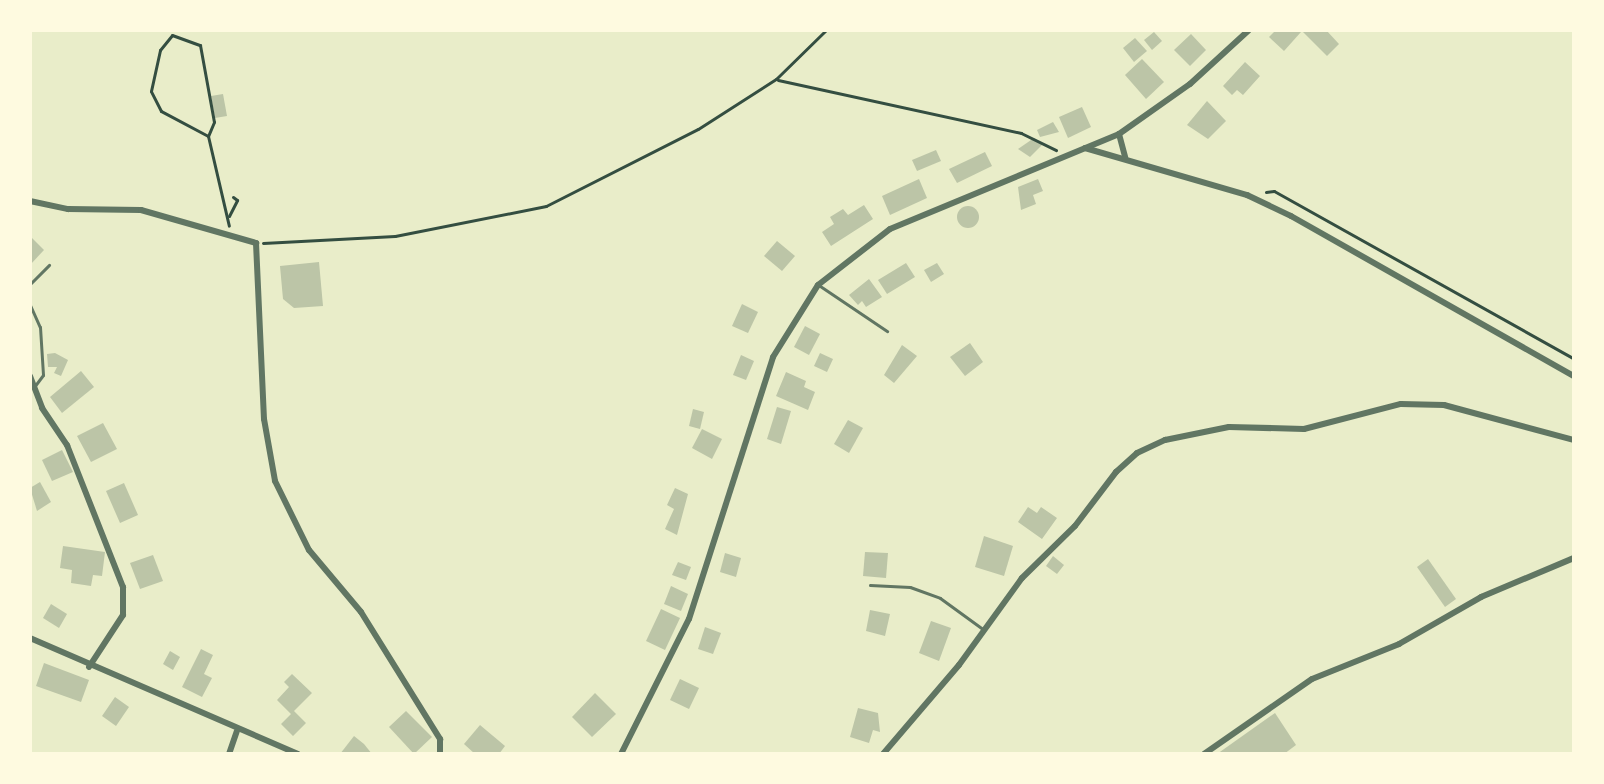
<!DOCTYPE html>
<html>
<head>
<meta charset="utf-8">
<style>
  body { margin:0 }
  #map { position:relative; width:1604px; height:784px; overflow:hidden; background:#e9edc9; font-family:"Roboto Serif",serif }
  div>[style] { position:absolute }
  .building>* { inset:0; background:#bcc5a7 }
  .round { border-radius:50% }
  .path>* { height:3px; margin:-1.5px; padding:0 1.5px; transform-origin:1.5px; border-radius:1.5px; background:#344e41 }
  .service>* { height:3px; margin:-1.5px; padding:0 1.5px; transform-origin:1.5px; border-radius:1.5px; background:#617663 }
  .minor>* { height:6px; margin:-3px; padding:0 3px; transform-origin:3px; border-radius:3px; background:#617663 }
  span { translate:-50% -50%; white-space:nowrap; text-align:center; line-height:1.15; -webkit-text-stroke:8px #fefae0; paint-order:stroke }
  .frame { position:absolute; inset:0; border:32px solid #fefae0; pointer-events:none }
</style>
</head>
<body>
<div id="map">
  <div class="building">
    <i style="clip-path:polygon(1276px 30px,1299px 30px,1301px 32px,1284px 51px,1269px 37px)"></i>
    <i style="clip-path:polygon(1301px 30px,1326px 30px,1339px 44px,1327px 56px)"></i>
    <i style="clip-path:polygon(1154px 32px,1162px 41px,1152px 50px,1144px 40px)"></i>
    <i style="clip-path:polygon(1191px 34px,1206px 50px,1190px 66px,1174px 50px)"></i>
    <i style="clip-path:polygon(1135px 38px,1147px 51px,1134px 62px,1123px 48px)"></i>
    <i style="clip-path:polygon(1142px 59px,1164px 82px,1146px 99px,1125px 75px)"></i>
    <i style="clip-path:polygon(1245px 62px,1260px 76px,1243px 95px,1237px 90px,1232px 95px,1223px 86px)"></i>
    <i style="clip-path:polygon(223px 94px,227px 116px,215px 118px,211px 96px)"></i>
    <i style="clip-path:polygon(1207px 101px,1226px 121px,1208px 139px,1187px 125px)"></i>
    <i style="clip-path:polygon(1082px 107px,1091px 127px,1068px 138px,1059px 117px)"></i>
    <i style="clip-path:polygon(1053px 122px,1059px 132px,1040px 137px,1037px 130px)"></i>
    <i style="clip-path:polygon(1034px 138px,1043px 144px,1030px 157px,1018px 149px)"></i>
    <i style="clip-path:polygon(936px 150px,941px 161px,917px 171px,912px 160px)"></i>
    <i style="clip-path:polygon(985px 152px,992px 166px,957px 183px,949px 169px)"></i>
    <i style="clip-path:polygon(919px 179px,927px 198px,890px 215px,882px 196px)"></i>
    <i style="clip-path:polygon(1038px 179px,1043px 191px,1033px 195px,1036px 204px,1021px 210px,1018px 187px)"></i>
    <i style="clip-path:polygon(864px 205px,873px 219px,831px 246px,822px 232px,834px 224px,830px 217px,843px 209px,848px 215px)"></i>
    <i class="round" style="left:957px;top:206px;width:22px;height:22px"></i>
    <i style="clip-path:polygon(30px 236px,44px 250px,30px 265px)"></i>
    <i style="clip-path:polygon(777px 241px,795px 256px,782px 271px,764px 256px)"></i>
    <i style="clip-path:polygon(319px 262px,323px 306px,294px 308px,283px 299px,280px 266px)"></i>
    <i style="clip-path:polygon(906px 263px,915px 277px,887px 294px,878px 280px)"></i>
    <i style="clip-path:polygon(937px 263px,944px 274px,931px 282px,924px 270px)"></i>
    <i style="clip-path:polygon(869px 279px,882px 297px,866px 307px,862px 301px,858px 305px,849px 295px)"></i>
    <i style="clip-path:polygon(742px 304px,758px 312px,748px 333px,732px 326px)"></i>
    <i style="clip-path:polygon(805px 326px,820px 334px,809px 355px,794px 347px)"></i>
    <i style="clip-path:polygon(970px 343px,983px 362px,965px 376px,950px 357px)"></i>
    <i style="clip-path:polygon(902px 345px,917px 356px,894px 383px,884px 375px)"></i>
    <i style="clip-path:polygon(55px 353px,68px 360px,61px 376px,54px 373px,57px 367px,48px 367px,47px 354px)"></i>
    <i style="clip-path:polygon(820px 353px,833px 359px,827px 372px,814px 366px)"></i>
    <i style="clip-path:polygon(741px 355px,754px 361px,746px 380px,733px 375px)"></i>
    <i style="clip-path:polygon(81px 371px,94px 387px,62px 413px,50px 397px)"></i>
    <i style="clip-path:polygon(786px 372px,806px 381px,804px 387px,815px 392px,808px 410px,776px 396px)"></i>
    <i style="clip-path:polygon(777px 407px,791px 411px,781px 444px,767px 439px)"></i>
    <i style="clip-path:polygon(693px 409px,704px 412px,700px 429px,689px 426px)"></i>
    <i style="clip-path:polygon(848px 420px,863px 428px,849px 453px,834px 444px)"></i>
    <i style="clip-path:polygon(103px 423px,117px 449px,91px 462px,77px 436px)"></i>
    <i style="clip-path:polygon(702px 429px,722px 439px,712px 459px,692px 448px)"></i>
    <i style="clip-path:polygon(62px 450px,73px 472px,52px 481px,42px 460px)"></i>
    <i style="clip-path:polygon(40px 482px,51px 502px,37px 511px,30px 488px)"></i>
    <i style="clip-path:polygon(124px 483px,138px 515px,120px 523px,106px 491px)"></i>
    <i style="clip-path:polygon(675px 488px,688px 494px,677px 535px,665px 529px,674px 509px,667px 505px)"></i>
    <i style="clip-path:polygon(1028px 507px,1037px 513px,1041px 507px,1057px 518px,1042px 539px,1018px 522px)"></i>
    <i style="clip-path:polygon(984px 536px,1013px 546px,1004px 576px,975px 567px)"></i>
    <i style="clip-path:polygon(63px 546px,105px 552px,102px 576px,93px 575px,91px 586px,71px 583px,72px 570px,60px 568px)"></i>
    <i style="clip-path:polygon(865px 552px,888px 553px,886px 578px,863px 576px)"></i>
    <i style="clip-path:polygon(725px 553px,741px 558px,736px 577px,720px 572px)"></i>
    <i style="clip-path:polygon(153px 555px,163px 581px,140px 589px,130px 563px)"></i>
    <i style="clip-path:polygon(1053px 556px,1064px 565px,1057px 574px,1046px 566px)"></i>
    <i style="clip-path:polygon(1428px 559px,1456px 599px,1445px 607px,1417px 567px)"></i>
    <i style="clip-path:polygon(678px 562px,691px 567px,686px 580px,672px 575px)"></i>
    <i style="clip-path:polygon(671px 586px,688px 594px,681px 611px,664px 604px)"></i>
    <i style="clip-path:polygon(51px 604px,67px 614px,59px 628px,43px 618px)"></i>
    <i style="clip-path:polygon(661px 609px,680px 618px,665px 650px,646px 641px)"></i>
    <i style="clip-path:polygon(870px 610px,890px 614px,885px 636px,866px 631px)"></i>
    <i style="clip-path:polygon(931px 621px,951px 628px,939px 661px,919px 653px)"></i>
    <i style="clip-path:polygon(705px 627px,721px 633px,713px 654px,698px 649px)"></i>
    <i style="clip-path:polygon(201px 649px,213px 655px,204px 674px,212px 678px,202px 697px,182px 687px)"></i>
    <i style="clip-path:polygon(170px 651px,180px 657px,173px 670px,163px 664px)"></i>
    <i style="clip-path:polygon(44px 663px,89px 680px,81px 702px,36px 686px)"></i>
    <i style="clip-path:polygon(292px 674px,312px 693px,294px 711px,306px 723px,293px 736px,281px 724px,291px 714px,277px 700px,289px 687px,284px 682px)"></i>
    <i style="clip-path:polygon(680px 679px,699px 688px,689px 709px,670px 700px)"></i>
    <i style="clip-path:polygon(595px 693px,616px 714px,592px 737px,572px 717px)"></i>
    <i style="clip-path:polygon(115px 697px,129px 707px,116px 726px,102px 716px)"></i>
    <i style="clip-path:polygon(858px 708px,878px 713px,880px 732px,873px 730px,869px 743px,850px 737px)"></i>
    <i style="clip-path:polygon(406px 711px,432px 737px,414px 754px,389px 727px)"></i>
    <i style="clip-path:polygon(1275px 713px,1296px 745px,1284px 754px,1217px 754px)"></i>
    <i style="clip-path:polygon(480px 725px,505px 746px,499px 754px,475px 754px,464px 744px)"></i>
    <i style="clip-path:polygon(354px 736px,364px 744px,372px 754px,340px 754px)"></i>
  </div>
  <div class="path">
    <i style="left:778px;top:80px;width:249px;rotate:12.3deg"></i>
    <i style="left:1021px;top:133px;width:39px;rotate:26deg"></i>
    <i style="left:208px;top:136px;width:53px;rotate:-152deg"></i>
    <i style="left:161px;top:111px;width:22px;rotate:-117deg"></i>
    <i style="left:151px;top:91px;width:42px;rotate:-77.6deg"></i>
    <i style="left:160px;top:50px;width:19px;rotate:-51deg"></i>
    <i style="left:172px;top:35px;width:30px;rotate:20deg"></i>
    <i style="left:200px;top:45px;width:78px;rotate:79.7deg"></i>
    <i style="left:214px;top:122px;width:15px;rotate:113deg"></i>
    <i style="left:208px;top:136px;width:92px;rotate:76.9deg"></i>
    <i style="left:1266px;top:192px;width:8px;rotate:-7deg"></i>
    <i style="left:1274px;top:191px;width:344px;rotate:29.2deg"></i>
    <i style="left:229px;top:216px;width:18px;rotate:-63deg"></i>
    <i style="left:237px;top:200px;width:5px;rotate:-143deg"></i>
    <i style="left:263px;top:243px;width:132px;rotate:-3deg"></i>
    <i style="left:395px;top:236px;width:154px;rotate:-11.2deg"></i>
    <i style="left:546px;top:206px;width:170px;rotate:-26.9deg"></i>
    <i style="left:698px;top:129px;width:93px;rotate:-32.7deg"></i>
    <i style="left:776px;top:79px;width:70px;rotate:-44.4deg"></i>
  </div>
  <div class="service">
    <i style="left:30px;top:284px;width:27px;rotate:-45deg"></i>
    <i style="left:820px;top:286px;width:81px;rotate:33.9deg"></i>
    <i style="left:30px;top:305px;width:24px;rotate:66deg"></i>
    <i style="left:40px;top:327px;width:48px;rotate:86.4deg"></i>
    <i style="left:43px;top:375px;width:15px;rotate:127deg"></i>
    <i style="left:870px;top:585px;width:40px;rotate:2.9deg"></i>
    <i style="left:910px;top:587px;width:32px;rotate:20deg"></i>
    <i style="left:940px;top:598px;width:54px;rotate:36deg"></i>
  </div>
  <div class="minor">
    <i style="left:1119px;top:134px;width:24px;rotate:75deg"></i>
    <i style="left:1085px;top:148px;width:169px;rotate:16.2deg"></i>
    <i style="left:1247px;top:195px;width:49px;rotate:25.5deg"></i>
    <i style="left:1291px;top:216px;width:325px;rotate:29.5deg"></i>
    <i style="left:30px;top:201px;width:39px;rotate:12deg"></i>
    <i style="left:68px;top:209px;width:73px;rotate:0.8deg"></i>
    <i style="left:141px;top:210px;width:120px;rotate:16deg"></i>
    <i style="left:256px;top:243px;width:176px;rotate:87.4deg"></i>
    <i style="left:264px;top:419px;width:63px;rotate:79.9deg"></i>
    <i style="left:275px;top:481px;width:77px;rotate:63.8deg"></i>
    <i style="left:309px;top:550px;width:81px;rotate:50deg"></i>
    <i style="left:361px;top:612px;width:150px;rotate:58.1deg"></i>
    <i style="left:440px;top:739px;width:15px;rotate:90deg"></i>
    <i style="left:30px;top:376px;width:34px;rotate:69deg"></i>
    <i style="left:42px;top:408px;width:45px;rotate:56deg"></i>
    <i style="left:67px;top:445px;width:153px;rotate:68.5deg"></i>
    <i style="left:123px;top:587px;width:28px;rotate:90deg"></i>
    <i style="left:123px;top:615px;width:62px;rotate:123.2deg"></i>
    <i style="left:30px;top:638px;width:292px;rotate:23.4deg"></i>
    <i style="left:229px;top:754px;width:24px;rotate:-71deg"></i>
    <i style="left:621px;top:754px;width:151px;rotate:-63.3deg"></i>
    <i style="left:689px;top:619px;width:275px;rotate:-72.2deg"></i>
    <i style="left:773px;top:357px;width:85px;rotate:-58deg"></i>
    <i style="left:818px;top:285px;width:91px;rotate:-37.9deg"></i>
    <i style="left:890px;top:229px;width:248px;rotate:-22.5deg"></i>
    <i style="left:1119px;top:134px;width:87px;rotate:-35.2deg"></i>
    <i style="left:1190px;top:84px;width:80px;rotate:-42.5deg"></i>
    <i style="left:883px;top:754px;width:117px;rotate:-49.5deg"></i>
    <i style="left:959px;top:665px;width:107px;rotate:-54.1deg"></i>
    <i style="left:1022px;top:578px;width:74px;rotate:-44.5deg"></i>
    <i style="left:1075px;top:526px;width:68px;rotate:-52.8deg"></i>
    <i style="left:1116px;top:472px;width:28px;rotate:-42deg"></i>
    <i style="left:1137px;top:453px;width:31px;rotate:-25deg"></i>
    <i style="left:1165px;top:440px;width:65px;rotate:-11.5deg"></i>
    <i style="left:1229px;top:427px;width:75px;rotate:1.5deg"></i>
    <i style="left:1304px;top:429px;width:100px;rotate:-14.5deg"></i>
    <i style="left:1401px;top:404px;width:43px;rotate:1.3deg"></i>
    <i style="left:1444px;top:405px;width:135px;rotate:15.1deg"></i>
    <i style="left:1204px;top:754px;width:131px;rotate:-34.8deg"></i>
    <i style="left:1312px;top:679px;width:94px;rotate:-21.9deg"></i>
    <i style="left:1399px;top:644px;width:95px;rotate:-29.8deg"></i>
    <i style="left:1481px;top:597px;width:101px;rotate:-22.8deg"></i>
  </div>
  <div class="frame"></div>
</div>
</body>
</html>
